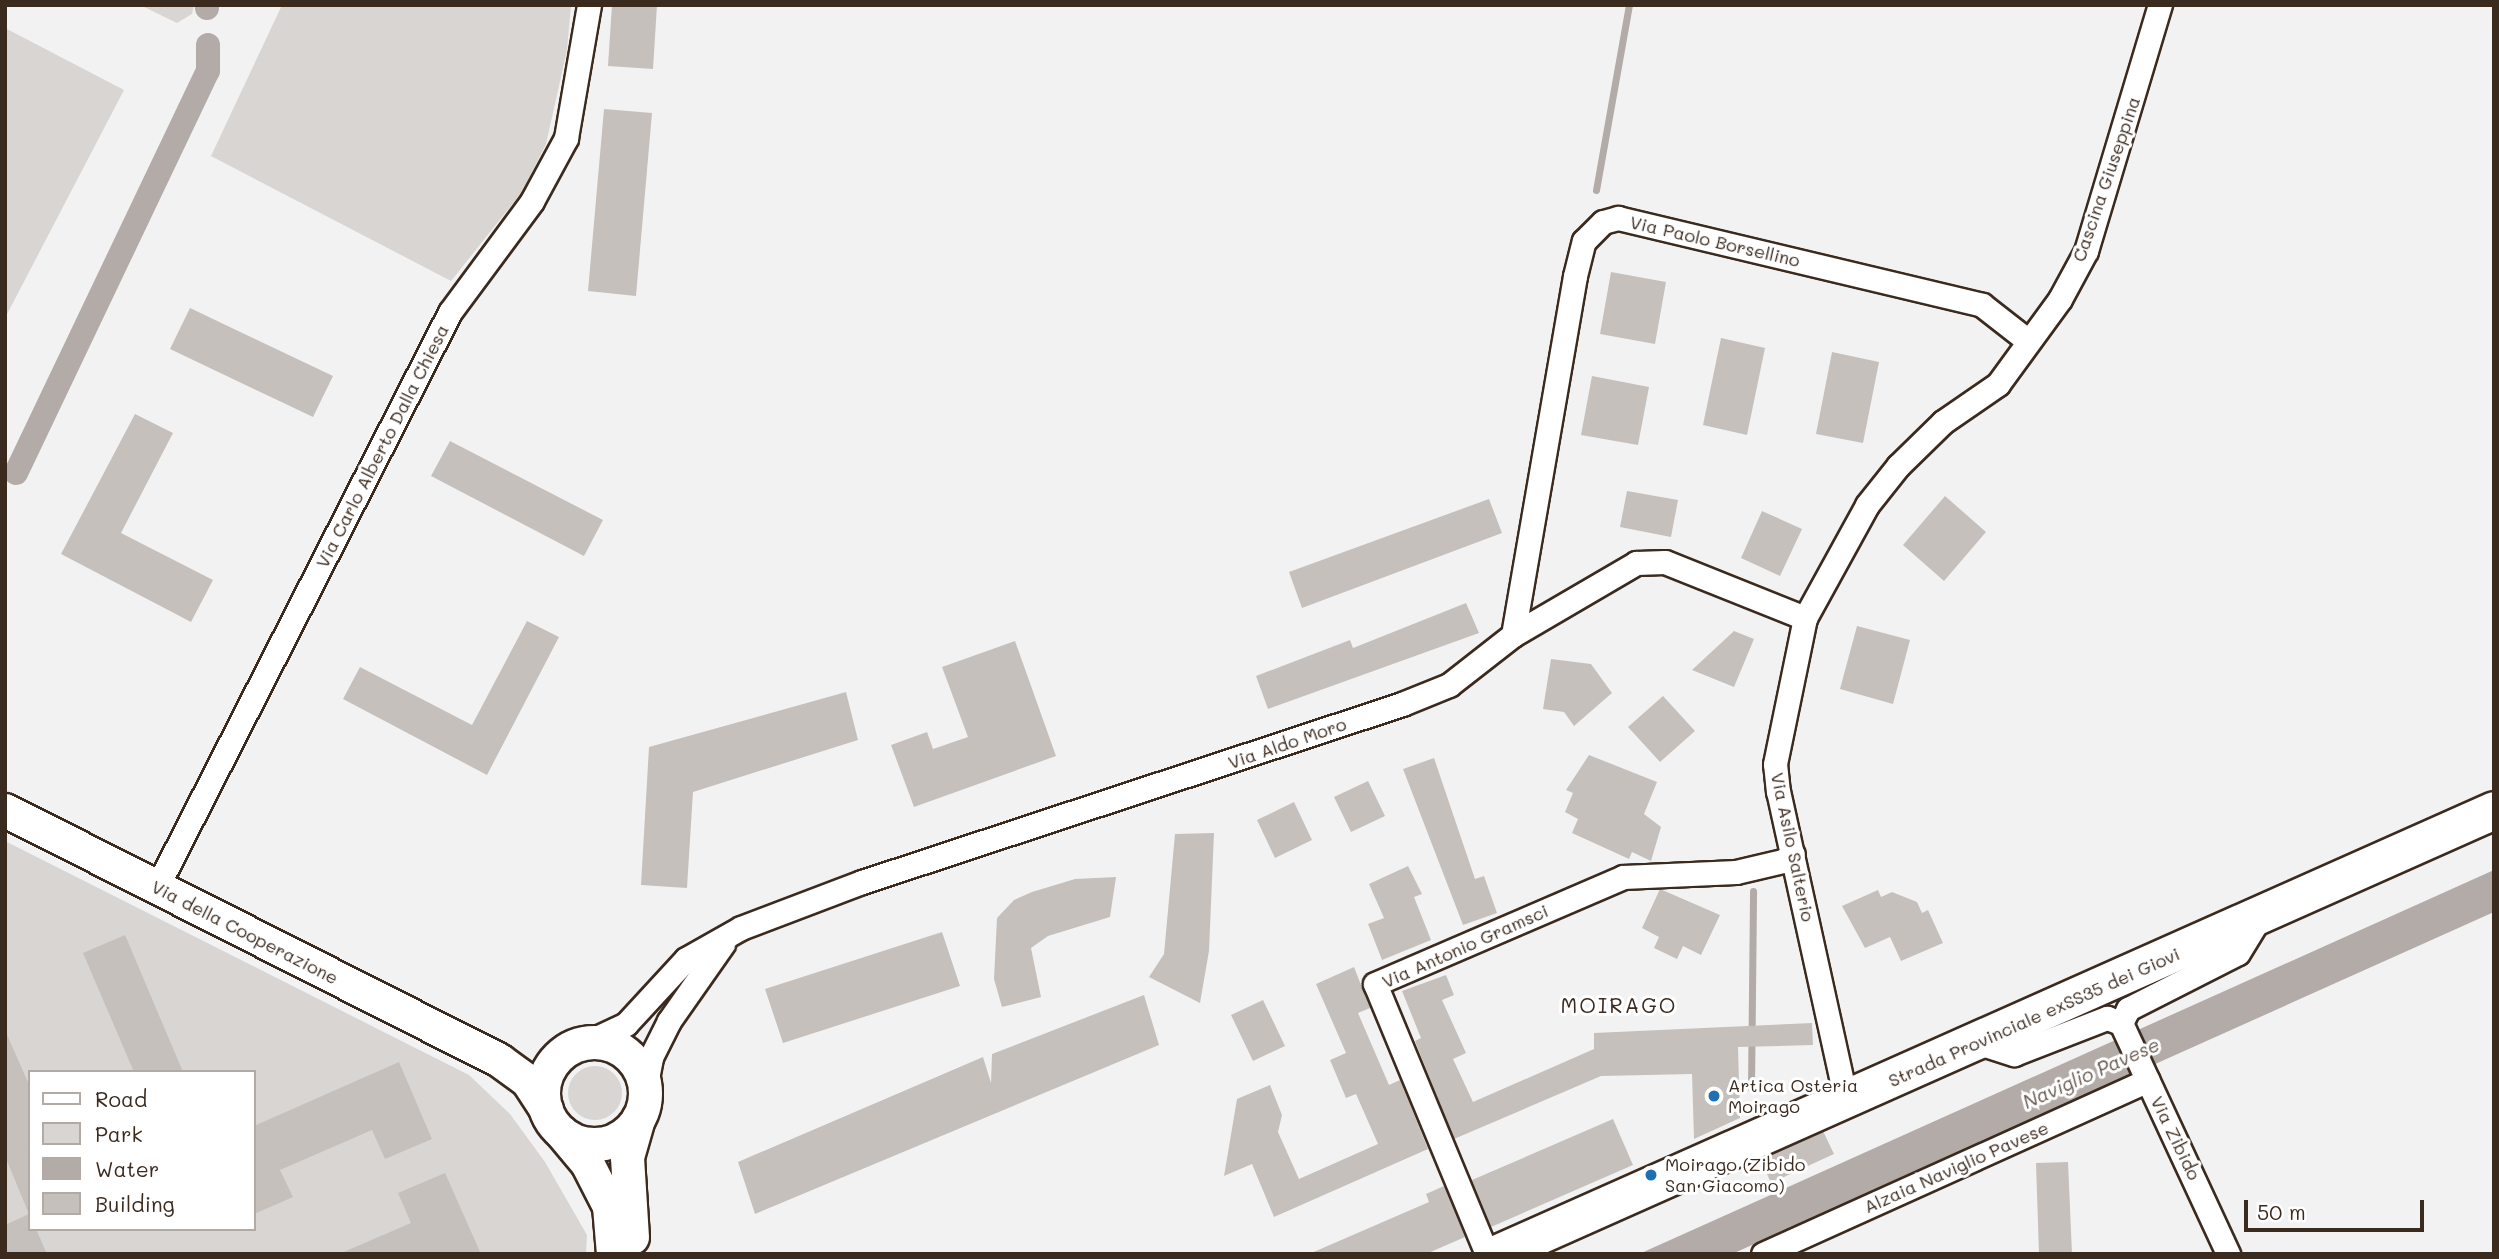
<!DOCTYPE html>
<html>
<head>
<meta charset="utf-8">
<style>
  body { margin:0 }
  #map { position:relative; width:2499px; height:1259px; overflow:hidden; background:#f3f2f2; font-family:Mali,sans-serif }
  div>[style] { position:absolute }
  .green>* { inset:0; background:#d8d5d2 }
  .round { border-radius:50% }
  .water>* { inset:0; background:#b2aba7 }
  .stream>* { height:7px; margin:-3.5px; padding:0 3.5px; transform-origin:3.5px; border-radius:3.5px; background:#b2aba7 }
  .canal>* { height:24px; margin:-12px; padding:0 12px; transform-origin:12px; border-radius:12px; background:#b2aba7 }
  .building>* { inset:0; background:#c6c0bd }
  .roads { filter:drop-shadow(2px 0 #3b2a1e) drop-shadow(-2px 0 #3b2a1e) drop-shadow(0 2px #3b2a1e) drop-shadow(0 -2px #3b2a1e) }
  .street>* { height:23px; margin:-11.5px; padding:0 11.5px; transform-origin:11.5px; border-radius:11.5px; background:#fff }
  .secondary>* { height:33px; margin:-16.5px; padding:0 16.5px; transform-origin:16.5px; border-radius:16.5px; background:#fff }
  .secondary>.ring { margin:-16.5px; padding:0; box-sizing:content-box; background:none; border:33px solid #fff; border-radius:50% }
  .primary>* { height:37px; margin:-18.5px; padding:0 18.5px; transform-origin:18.5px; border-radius:18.5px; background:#fff }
  .dots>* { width:19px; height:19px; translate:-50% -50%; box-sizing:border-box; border:4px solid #fff; border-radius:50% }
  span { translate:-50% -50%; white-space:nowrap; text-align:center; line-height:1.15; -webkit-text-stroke:6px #fff; paint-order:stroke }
  .street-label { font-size:18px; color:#3b2a1e }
  .poi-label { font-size:18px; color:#3b2a1e }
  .left { translate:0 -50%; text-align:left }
  .water-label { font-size:19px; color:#65574e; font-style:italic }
  .quarter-label { font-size:21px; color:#3b2a1e; letter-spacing:2px }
  .frame { position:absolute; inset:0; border:7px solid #3b2a1e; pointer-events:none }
  .legend { position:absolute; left:28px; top:1070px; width:228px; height:161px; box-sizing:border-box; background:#fff; border:2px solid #b1aaa5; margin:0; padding:9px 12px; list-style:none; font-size:21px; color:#3b2a1e }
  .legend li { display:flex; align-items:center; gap:14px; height:35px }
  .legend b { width:35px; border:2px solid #b1aaa5 }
  .scale { position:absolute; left:2244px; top:1200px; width:180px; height:32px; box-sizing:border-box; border:4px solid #3b2a1e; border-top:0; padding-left:9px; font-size:21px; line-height:24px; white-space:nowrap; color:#3b2a1e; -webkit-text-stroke:5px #fff; paint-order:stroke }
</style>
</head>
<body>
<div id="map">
  <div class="green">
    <i style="clip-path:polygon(140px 5px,194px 5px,192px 14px,177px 23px)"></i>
    <i style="clip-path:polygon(282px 5px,571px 5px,567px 50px,546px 144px,522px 192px,451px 281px,211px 156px)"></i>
    <i style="clip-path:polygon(5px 28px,124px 90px,5px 318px)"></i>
    <i style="clip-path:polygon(evenodd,5px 841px,469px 1075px,510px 1114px,545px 1162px,587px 1235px,586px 1254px,5px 1254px,5px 841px,30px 1072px,254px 1072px,254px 1229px,30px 1229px,30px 1072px)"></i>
    <i class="round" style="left:568px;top:1066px;width:54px;height:54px"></i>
  </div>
  <div class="water">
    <i style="clip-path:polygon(2494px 870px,2494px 912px,1732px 1254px,1639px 1254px)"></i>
  </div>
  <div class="stream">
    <i style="left:1596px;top:190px;width:188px;rotate:-79.9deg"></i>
    <i style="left:1751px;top:1088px;width:197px;rotate:-89.4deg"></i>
  </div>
  <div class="canal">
    <i style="left:207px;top:5px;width:3px;rotate:90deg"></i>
    <i style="left:16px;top:473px;width:445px;rotate:-64.5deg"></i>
    <i style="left:208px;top:71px;width:26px;rotate:-90deg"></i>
  </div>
  <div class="building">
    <i style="clip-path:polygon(612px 5px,657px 5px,653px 69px,608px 66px)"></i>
    <i style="clip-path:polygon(604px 109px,652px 113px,636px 296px,588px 291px)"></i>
    <i style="clip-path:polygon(1611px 272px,1666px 282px,1655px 344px,1600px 334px)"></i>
    <i style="clip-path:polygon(190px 308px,333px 376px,313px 417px,170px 349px)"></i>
    <i style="clip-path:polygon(1721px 338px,1765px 348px,1747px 435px,1703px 425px)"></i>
    <i style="clip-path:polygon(1832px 352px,1879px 362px,1863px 443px,1816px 434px)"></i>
    <i style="clip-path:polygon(1592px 376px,1649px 387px,1638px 445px,1581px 435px)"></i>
    <i style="clip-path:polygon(135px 414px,173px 433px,121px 533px,213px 580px,191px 622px,61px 554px)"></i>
    <i style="clip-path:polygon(450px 441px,603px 520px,584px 556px,431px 476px)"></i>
    <i style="clip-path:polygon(1627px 491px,1678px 500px,1671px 537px,1620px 527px)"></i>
    <i style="clip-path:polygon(1945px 496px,1986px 532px,1944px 581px,1903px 545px)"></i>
    <i style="clip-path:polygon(1489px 499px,1502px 533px,1302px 608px,1289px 572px)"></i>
    <i style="clip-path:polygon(1762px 511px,1802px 529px,1780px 576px,1741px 558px)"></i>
    <i style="clip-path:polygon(1466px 603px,1479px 633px,1268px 709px,1256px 676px,1350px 640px,1353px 648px)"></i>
    <i style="clip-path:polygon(527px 621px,559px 637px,487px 775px,343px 699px,360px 667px,472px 725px)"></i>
    <i style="clip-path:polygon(1857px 626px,1910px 640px,1893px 704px,1840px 689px)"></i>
    <i style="clip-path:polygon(1734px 631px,1754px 639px,1734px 687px,1692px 670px)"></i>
    <i style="clip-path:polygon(1015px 641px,1056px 756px,914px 807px,891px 745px,927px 732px,933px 749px,968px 737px,942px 667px)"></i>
    <i style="clip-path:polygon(1551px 659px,1591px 664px,1612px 693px,1574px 726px,1564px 712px,1543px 709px)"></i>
    <i style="clip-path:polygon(846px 692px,858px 740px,693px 792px,687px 888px,641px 885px,649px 747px)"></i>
    <i style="clip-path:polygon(1663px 696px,1695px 731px,1660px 762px,1628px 727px)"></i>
    <i style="clip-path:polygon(1589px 755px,1657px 782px,1644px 814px,1661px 827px,1651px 861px,1632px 852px,1629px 859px,1572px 833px,1578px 819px,1565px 812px,1573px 793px,1566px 790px)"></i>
    <i style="clip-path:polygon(1434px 758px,1475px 879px,1484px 876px,1497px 913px,1463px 925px,1403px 769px)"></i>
    <i style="clip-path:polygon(1368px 781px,1385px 816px,1351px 832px,1334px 797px)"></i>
    <i style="clip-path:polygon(1294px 802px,1312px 840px,1275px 858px,1257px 820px)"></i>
    <i style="clip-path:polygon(1214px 833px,1209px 951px,1200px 1003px,1149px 977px,1164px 954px,1175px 834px)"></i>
    <i style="clip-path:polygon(1408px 866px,1422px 894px,1414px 897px,1431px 940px,1382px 960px,1368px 924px,1384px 918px,1369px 884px)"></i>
    <i style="clip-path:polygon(1116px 877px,1110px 917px,1048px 936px,1031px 948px,1041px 997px,1002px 1007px,994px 979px,997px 918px,1014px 900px,1032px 892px,1075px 879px)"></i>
    <i style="clip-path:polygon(1660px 889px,1720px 915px,1701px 955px,1683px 946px,1677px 959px,1654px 948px,1659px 937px,1642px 928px)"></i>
    <i style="clip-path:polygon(1878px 890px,1881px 897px,1892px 892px,1917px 902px,1922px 913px,1928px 910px,1943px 943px,1901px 961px,1890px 937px,1865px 948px,1842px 906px)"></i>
    <i style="clip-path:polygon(942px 932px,960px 986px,783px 1043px,765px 989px)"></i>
    <i style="clip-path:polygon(125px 935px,183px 1072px,134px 1072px,83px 953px)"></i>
    <i style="clip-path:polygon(1354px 967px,1370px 1008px,1358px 1013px,1389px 1085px,1400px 1080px,1428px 1149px,1274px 1217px,1252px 1164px,1224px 1176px,1237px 1099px,1270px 1085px,1282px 1115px,1278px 1132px,1299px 1179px,1378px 1144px,1356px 1094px,1346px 1098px,1330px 1060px,1346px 1053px,1316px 984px)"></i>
    <i style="clip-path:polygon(1446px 975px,1454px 995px,1442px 1000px,1466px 1053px,1453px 1059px,1473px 1102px,1594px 1049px,1594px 1033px,1812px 1023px,1813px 1045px,1738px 1047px,1740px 1118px,1694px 1139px,1692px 1074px,1601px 1076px,1454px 1139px,1415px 1041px,1421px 1038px,1402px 991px)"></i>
    <i style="clip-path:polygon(1144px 995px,1159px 1045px,755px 1214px,738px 1162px,983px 1057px,991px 1083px,992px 1054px)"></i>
    <i style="clip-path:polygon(1263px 1000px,1285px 1046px,1253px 1061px,1231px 1015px)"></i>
    <i style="clip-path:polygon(5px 1030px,30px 1087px,30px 1229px,36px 1229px,47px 1254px,5px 1254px,5px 1225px,29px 1214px,5px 1156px)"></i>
    <i style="clip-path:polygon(399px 1062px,432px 1139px,385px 1159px,372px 1130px,280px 1170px,293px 1197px,254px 1214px,254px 1126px)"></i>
    <i style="clip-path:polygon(1613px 1119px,1633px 1165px,1491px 1227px,1472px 1180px)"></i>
    <i style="clip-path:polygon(1823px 1131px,1834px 1154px,1771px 1183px,1761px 1160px)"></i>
    <i style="clip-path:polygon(2068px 1162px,2072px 1254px,2039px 1254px,2036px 1163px)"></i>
    <i style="clip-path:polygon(445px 1173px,481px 1254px,339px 1254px,411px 1223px,398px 1193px)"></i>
    <i style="clip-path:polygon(1444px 1186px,1465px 1237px,1426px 1254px,1309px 1254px,1429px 1202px,1426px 1194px)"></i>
  </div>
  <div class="roads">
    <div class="street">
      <i style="left:1513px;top:635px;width:364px;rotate:-80.2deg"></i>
      <i style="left:1575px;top:276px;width:36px;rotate:-76deg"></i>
      <i style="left:1584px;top:241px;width:27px;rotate:-45deg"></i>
      <i style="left:1603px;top:222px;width:16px;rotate:-15deg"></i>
      <i style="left:1618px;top:218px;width:374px;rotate:13.4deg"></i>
      <i style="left:1982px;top:305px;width:57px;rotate:37.9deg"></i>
      <i style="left:157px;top:887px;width:645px;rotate:-63deg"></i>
      <i style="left:450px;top:312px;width:138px;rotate:-53.5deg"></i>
      <i style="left:532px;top:201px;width:72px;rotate:-61.6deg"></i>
      <i style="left:566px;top:138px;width:135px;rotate:-80.2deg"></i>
      <i style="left:2121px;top:1023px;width:16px;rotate:-63deg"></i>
      <i style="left:2128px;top:1009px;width:123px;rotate:-27deg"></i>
      <i style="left:2238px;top:953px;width:42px;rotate:-58.6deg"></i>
      <i style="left:588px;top:1042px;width:42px;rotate:-25.3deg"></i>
      <i style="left:626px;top:1024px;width:88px;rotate:-47.3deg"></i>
      <i style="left:686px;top:959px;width:63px;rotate:-29.4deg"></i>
      <i style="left:741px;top:928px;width:129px;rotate:-20.8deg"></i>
      <i style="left:862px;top:882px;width:569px;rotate:-18.24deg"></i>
      <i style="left:1402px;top:704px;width:51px;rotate:-22deg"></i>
      <i style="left:1449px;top:685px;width:81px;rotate:-38deg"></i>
      <i style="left:1513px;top:635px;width:143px;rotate:-30.3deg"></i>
      <i style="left:1636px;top:563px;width:29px;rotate:-2deg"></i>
      <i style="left:1665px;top:562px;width:151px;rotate:21.8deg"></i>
      <i style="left:1976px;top:1042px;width:40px;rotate:18deg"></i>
      <i style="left:2014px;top:1054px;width:100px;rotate:-21.2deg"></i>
      <i style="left:2107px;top:1018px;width:15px;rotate:20deg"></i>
      <i style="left:2121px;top:1023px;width:255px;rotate:65.1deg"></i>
      <i style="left:645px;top:1089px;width:33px;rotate:-79deg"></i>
      <i style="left:651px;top:1057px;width:40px;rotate:-63.4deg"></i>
      <i style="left:669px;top:1021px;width:94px;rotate:-55deg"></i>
      <i style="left:1846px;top:1100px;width:315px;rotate:-102.4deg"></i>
      <i style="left:1778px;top:792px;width:28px;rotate:-96deg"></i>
      <i style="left:1775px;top:764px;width:149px;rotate:-78.4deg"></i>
      <i style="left:1805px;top:618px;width:129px;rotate:-61.2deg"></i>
      <i style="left:1867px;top:505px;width:50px;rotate:-51.5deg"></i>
      <i style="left:1898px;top:466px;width:63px;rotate:-44.4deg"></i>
      <i style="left:1943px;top:422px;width:67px;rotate:-34.6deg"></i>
      <i style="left:1998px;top:384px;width:105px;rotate:-53.9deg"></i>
      <i style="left:2060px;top:299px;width:55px;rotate:-61.6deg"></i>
      <i style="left:2086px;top:251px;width:257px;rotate:-73.3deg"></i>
      <i style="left:1487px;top:1254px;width:292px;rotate:-112.5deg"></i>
      <i style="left:1375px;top:984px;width:270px;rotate:-23.3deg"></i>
      <i style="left:1623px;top:877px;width:113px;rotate:-2.5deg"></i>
      <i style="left:1736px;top:872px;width:48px;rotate:-13.2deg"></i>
      <i style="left:1783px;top:861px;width:12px;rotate:-35deg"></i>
      <i style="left:1763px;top:1254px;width:422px;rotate:-24.3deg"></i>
    </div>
    <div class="secondary">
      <i style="left:5px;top:810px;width:554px;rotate:26.84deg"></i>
      <i style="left:499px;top:1060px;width:34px;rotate:36deg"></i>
      <i style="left:527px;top:1080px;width:35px;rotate:57deg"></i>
      <i class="ring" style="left:543px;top:1042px;width:69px;height:69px"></i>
      <i style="left:561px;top:1132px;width:40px;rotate:50deg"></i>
      <i style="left:587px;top:1163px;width:48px;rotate:62.9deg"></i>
      <i style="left:609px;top:1206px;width:48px;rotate:85.2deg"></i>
      <i style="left:632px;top:1237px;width:80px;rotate:-93.6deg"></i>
      <i style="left:627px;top:1157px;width:40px;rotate:-74deg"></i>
    </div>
    <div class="primary">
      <i style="left:1496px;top:1254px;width:1092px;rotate:-23.98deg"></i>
    </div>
  </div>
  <div class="dots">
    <i style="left:1714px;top:1096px;background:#1f6fb2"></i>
    <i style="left:1651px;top:1175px;background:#1f6fb2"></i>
  </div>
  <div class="street-label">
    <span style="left:2106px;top:179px;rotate:-71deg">Cascina Giuseppina</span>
    <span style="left:1715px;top:241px;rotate:13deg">Via Paolo Borsellino</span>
    <span style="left:382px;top:446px;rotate:-63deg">Via Carlo Alberto Dalla Chiesa</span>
    <span style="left:1287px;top:743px;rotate:-19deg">Via Aldo Moro</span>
    <span style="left:1793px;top:847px;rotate:78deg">Via Asilo Salterio</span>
    <span style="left:245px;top:932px;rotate:27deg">Via della Cooperazione</span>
    <span style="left:1465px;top:946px;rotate:-24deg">Via Antonio Gramsci</span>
    <span style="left:2034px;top:1017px;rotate:-24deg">Strada Provinciale exSS35 dei Giovi</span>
    <span style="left:2176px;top:1138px;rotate:64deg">Via Zibido</span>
    <span style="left:1956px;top:1167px;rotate:-24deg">Alzaia Naviglio Pavese</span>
  </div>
  <div class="poi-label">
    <span class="left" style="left:1728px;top:1096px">Artica Osteria<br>Moirago</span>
    <span class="left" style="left:1665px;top:1175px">Moirago (Zibido<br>San Giacomo)</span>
  </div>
  <div class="water-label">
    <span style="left:2091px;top:1073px;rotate:-24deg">Naviglio Pavese</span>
  </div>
  <div class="quarter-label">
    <span style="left:1619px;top:1005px">MOIRAGO</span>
  </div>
  <div class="frame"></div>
  <ul class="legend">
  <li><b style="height:9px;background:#fff"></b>Road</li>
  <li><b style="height:19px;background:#d8d5d2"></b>Park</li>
  <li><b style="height:19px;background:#b2aba7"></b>Water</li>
  <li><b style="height:19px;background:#c6c0bd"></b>Building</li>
  </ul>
  <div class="scale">50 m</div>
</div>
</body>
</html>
